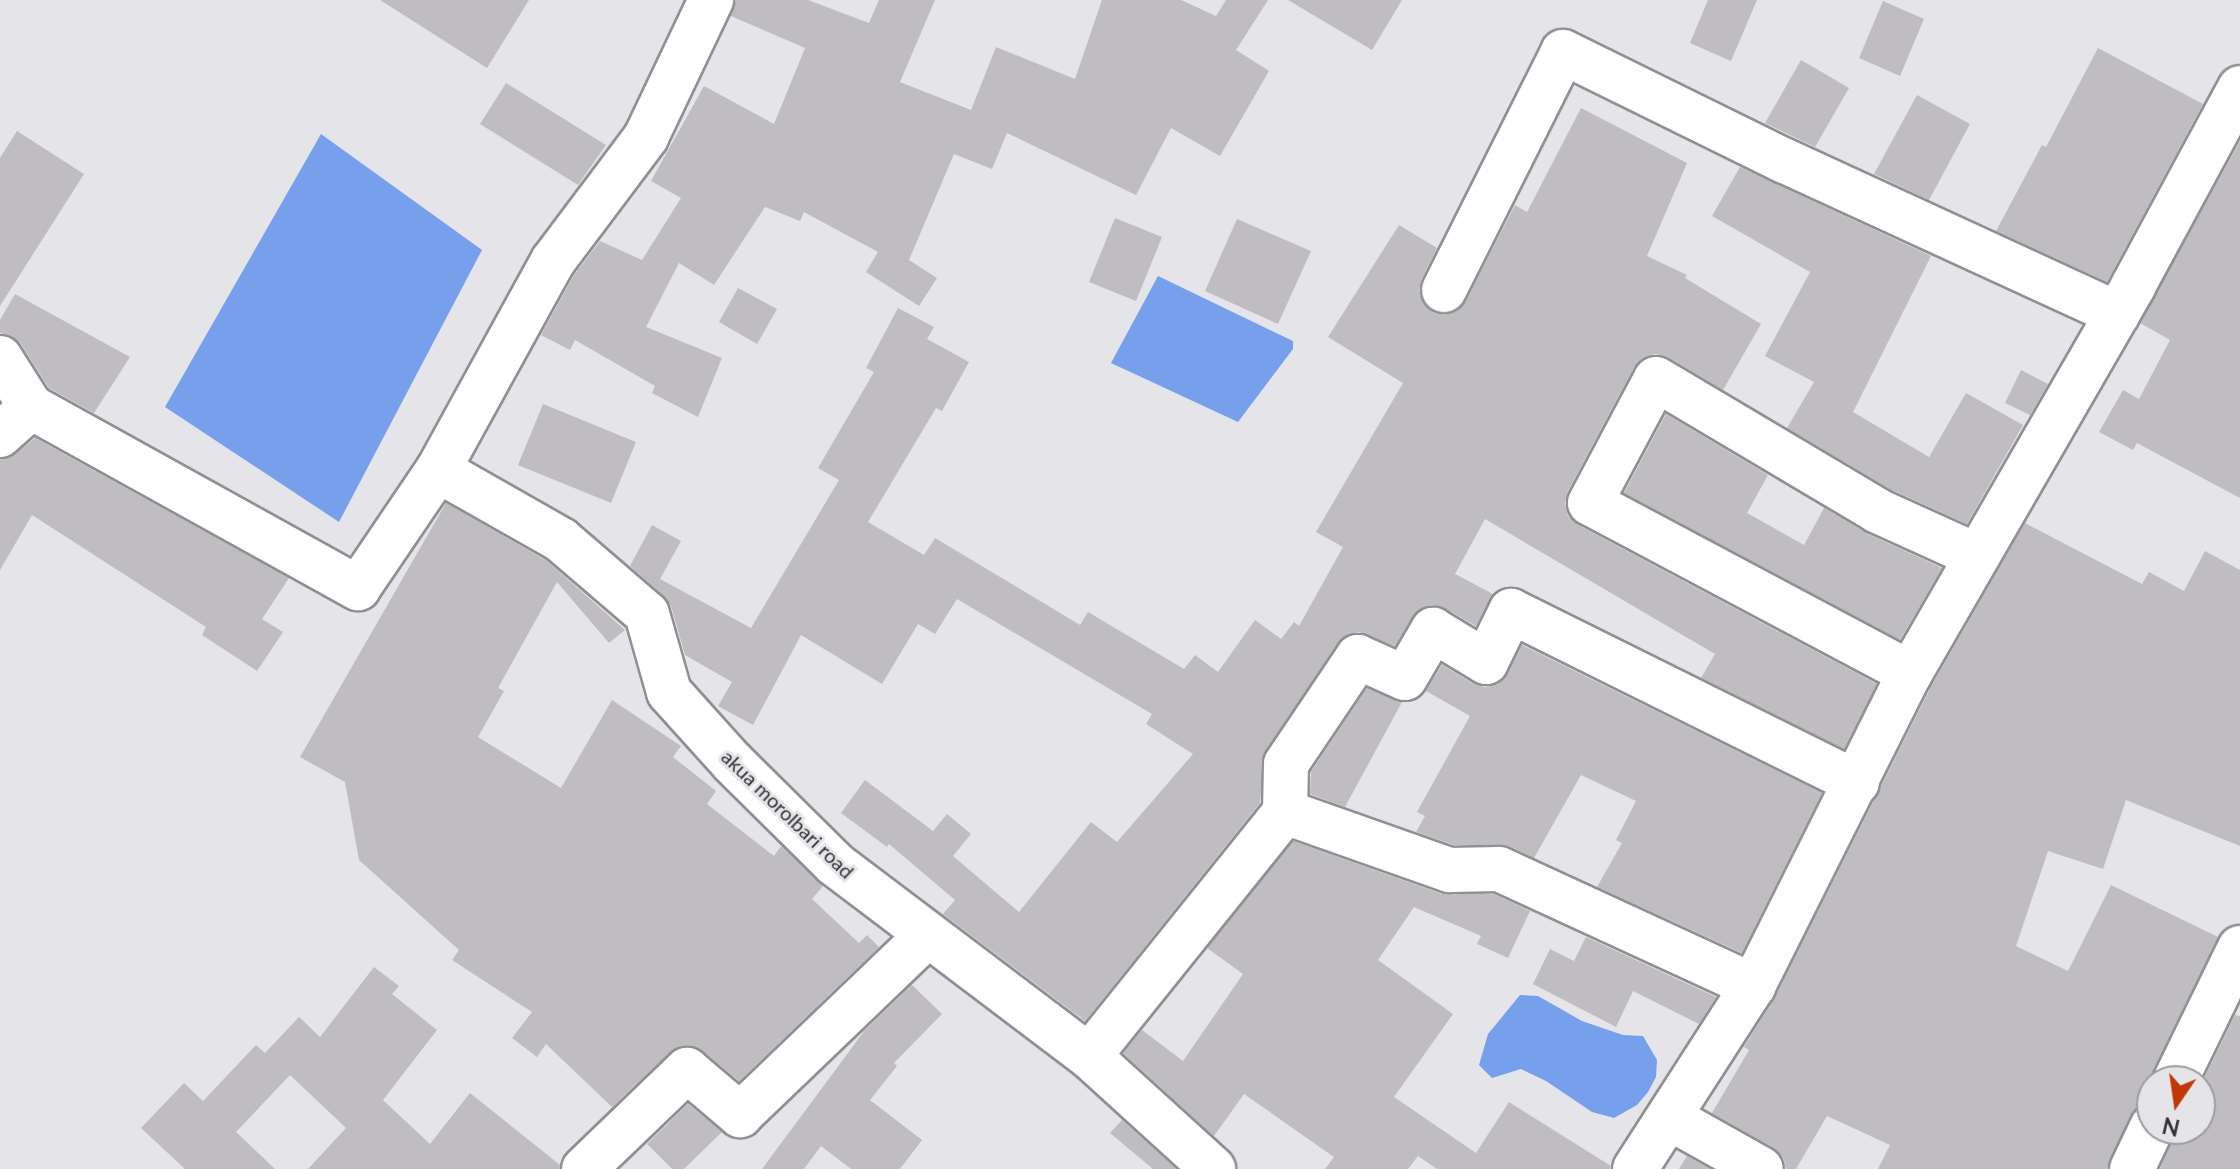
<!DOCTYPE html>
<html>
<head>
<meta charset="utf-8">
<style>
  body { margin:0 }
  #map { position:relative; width:2240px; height:1169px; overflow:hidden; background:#e5e4e9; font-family:Lato,sans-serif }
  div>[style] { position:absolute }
  .water>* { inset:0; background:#76a0ec }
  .building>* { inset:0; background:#c0bdc1 }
  .roads { filter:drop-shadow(2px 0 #908f94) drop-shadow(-2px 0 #908f94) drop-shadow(0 2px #908f94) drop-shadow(0 -2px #908f94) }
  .minor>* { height:44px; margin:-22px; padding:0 22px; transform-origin:22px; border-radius:22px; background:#fff }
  span { translate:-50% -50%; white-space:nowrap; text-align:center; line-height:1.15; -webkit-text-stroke:6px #e5e4e9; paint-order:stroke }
  .street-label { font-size:20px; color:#323133 }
  .north { position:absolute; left:2136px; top:1065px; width:80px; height:80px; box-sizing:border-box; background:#e5e4e9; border:2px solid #9d9ca0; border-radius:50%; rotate:193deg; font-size:22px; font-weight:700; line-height:32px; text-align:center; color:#323133 }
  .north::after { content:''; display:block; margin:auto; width:28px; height:36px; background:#c03806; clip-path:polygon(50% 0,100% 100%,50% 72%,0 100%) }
</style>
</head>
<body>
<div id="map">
  <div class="water">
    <i style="clip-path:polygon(321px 134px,482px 250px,339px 522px,165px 407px)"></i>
    <i style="clip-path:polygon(1158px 276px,1293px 341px,1293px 349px,1238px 422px,1111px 363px)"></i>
    <i style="clip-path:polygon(1520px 995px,1538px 996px,1582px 1021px,1623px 1035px,1643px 1036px,1657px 1060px,1656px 1077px,1648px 1092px,1637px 1105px,1614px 1118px,1592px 1112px,1546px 1081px,1521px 1069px,1492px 1078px,1479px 1065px,1488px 1034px)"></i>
  </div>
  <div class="building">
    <i style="clip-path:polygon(380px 0,529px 0,487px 68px)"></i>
    <i style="clip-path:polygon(736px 0,808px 0,869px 23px,879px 0,935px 0,900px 82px,971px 110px,996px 47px,1075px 79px,1102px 0,1181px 0,1216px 16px,1226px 0,1268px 0,1236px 50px,1269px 71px,1220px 156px,1171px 128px,1136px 195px,1007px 133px,992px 169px,954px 154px,909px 260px,937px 278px,919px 306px,866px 272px,878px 252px,804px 212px,800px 221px,765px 207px,714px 285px,679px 263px,646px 327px,722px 358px,698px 417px,652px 393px,655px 386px,575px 340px,570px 350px,541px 335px,574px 275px,600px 241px,642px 260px,681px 198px,651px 181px,704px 86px,774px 124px,805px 48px,731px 16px)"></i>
    <i style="clip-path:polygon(1288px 0,1402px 0,1372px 50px)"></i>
    <i style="clip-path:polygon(1708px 0,1757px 0,1731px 61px,1690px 43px)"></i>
    <i style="clip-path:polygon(1883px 1px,1924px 19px,1900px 76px,1859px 58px)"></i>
    <i style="clip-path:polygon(2098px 48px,2203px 104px,2107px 282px,1996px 231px,2042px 145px,2046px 147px)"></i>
    <i style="clip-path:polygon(1801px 60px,1849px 88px,1815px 147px,1765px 123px)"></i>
    <i style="clip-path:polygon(506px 83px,606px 145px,578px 185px,480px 124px)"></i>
    <i style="clip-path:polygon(1917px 95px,1970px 124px,1929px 200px,1874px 174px)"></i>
    <i style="clip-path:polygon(1581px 108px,1687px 163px,1647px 256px,1687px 275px,1685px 278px,1761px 324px,1723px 390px,1668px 357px,1655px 354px,1642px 358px,1634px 367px,1568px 491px,1565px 503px,1568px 516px,1578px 525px,1877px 684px,1844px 749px,1701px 678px,1715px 654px,1485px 519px,1455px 574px,1493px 594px,1476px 626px,1446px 609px,1433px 605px,1420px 609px,1412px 617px,1395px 646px,1358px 632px,1338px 643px,1265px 751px,1260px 803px,1085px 1021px,943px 914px,955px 900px,889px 844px,887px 847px,841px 813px,865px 780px,933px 831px,947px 814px,971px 834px,953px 856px,1019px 912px,1091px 822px,1117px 842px,1193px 754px,1146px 724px,1152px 714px,957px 599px,935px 634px,918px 624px,882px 684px,801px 635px,753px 725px,718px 706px,732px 682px,685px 655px,671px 606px,663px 595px,630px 566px,652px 525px,681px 541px,660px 579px,751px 628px,839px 480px,818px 468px,874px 372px,866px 368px,898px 308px,934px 327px,927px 339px,969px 362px,942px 411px,936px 408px,868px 522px,924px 555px,935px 538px,1080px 625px,1088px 612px,1184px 669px,1195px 655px,1218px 672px,1255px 620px,1281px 639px,1294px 622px,1299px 626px,1343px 547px,1316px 532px,1403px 383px,1328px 337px,1399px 225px,1437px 248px,1421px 280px,1419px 291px,1423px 303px,1434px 313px,1445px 315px,1457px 311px,1466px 301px,1515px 205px,1527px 212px)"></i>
    <i style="clip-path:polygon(17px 131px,84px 174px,0 306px,0 158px)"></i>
    <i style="clip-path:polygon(2240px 141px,2240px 498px,2137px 443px,2133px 450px,2099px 432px,2123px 390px,2139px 399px,2170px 340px,2140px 323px)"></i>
    <i style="clip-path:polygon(1740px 167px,1931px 256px,1853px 412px,1929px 457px,1966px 393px,2023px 425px,1967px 524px,1890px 489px,1787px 428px,1814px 382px,1765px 356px,1810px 272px,1712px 216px)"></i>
    <i style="clip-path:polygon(1115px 218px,1162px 237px,1136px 301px,1089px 282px)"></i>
    <i style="clip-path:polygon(1237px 219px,1311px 251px,1278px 324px,1205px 291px)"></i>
    <i style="clip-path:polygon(738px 288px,777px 309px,757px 344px,719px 322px)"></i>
    <i style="clip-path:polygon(15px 294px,130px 357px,94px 413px,49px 388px,21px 344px,12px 336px,0 333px,0 320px)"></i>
    <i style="clip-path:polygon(2021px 370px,2048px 384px,2030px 415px,2005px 403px)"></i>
    <i style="clip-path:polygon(543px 404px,636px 442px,611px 503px,518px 465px)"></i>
    <i style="clip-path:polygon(1666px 414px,1768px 475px,1747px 513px,1804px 545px,1824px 508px,1868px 534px,1942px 568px,1900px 640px,1624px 493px)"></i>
    <i style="clip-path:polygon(35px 438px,289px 578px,262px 619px,283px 632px,257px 671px,202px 635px,206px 627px,32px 515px,0 570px,0 459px,16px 454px)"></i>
    <i style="clip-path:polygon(446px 503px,547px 561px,625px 630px,609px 643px,557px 582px,498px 688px,504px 691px,478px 737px,561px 788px,612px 700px,681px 746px,673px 757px,716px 791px,707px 804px,774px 856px,781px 846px,823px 886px,812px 899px,859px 943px,867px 935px,879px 947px,739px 1081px,703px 1051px,681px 1046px,670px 1052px,612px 1107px,546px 1044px,537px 1057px,512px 1038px,532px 1012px,452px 960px,459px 950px,359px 860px,345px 782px,300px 757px)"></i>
    <i style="clip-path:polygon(2025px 523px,2142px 584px,2149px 572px,2184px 591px,2205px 551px,2240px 570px,2240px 846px,2126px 800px,2103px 869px,2048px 851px,2016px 946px,2068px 971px,2111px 885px,2218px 937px,2153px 1070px,2152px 1102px,2139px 1106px,2130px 1116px,2107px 1169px,1878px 1169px,1890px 1145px,1827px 1116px,1796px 1169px,1786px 1169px,1783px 1157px,1774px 1148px,1712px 1113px,1749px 1050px,1744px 1047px,1775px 997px,1932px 685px)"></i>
    <i style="clip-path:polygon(1522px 645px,1822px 793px,1742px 953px,1597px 887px,1622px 843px,1616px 840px,1636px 801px,1581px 775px,1534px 858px,1509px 846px,1454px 845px,1416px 832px,1425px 816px,1417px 812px,1470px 716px,1426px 691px,1442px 665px,1474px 684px,1485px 687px,1499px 684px,1508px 673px)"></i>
    <i style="clip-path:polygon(1367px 688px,1402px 702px,1345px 807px,1310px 794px,1311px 772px)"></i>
    <i style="clip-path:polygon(1293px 841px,1442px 894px,1494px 894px,1530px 911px,1508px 958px,1477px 944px,1481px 936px,1414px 907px,1378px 960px,1453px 1014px,1394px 1097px,1476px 1153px,1509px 1102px,1611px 1166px,1610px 1169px,1437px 1169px,1418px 1156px,1408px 1169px,1325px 1169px,1334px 1157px,1244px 1094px,1214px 1136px,1123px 1053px,1142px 1030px,1183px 1061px,1243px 974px,1207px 948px)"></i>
    <i style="clip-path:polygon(1586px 937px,1716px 997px,1699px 1024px,1633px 991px,1616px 1027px,1533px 984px,1550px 949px,1574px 961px)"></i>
    <i style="clip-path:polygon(374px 967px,399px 986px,392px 994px,437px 1030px,383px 1100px,430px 1144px,470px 1093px,560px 1165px,560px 1169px,308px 1169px,346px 1128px,290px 1075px,236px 1132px,275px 1169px,185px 1169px,141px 1128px,184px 1083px,203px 1101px,256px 1045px,265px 1053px,299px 1017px,320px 1037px)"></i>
    <i style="clip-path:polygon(912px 985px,942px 1014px,894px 1063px,897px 1066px,870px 1100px,922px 1140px,900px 1169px,851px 1169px,821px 1146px,804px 1169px,762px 1169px,865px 1030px)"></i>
    <i style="clip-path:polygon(2235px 1015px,2240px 1016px,2240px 1169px,2160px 1169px,2176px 1129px,2200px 1129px,2200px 1087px)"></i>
    <i style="clip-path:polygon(688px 1104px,722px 1132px,684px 1169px,672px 1169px,647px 1144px)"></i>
    <i style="clip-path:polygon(1122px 1120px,1176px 1169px,1153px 1169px,1110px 1133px)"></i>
    <i style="clip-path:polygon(1687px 1156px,1710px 1169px,1679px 1169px)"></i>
  </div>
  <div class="roads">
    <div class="minor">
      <i style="left:1444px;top:290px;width:266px;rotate:-63.4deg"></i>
      <i style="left:1563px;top:52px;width:247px;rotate:26.2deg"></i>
      <i style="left:1785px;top:161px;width:366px;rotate:24.7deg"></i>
      <i style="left:0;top:358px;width:58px;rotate:57.7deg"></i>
      <i style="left:0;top:435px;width:42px;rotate:-42.1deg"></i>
      <i style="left:31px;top:407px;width:374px;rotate:29deg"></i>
      <i style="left:358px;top:588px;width:143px;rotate:-55.9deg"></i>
      <i style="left:438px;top:470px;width:239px;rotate:-61.2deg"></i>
      <i style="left:553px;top:261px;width:155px;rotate:-53.1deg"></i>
      <i style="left:646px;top:137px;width:152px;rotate:-64.6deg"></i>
      <i style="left:438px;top:470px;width:142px;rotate:29.6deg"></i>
      <i style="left:561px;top:540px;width:113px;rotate:40.7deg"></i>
      <i style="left:647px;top:614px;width:81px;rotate:74.2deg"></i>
      <i style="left:669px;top:692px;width:94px;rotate:48deg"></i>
      <i style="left:732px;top:762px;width:145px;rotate:44.7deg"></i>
      <i style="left:835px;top:864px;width:318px;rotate:37.1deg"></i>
      <i style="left:1089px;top:1056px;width:168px;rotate:42.3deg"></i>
      <i style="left:1910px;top:673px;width:362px;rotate:-152deg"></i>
      <i style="left:1590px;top:503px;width:140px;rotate:-62deg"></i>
      <i style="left:1656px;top:379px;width:258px;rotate:30.7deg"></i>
      <i style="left:1878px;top:511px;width:109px;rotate:24.4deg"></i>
      <i style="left:1285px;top:812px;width:175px;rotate:19.4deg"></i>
      <i style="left:1450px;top:870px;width:49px;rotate:-1.2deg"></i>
      <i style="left:1499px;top:869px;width:280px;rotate:24.7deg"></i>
      <i style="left:1089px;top:1056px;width:313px;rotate:-51.2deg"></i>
      <i style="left:1285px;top:812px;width:48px;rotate:-88.8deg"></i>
      <i style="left:1286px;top:764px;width:129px;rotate:-56.1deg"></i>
      <i style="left:1358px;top:657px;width:51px;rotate:24.1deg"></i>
      <i style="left:1405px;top:678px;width:56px;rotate:-59.7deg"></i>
      <i style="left:1433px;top:630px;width:62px;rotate:31.1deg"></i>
      <i style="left:1486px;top:662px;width:57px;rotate:-63.9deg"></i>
      <i style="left:1511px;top:611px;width:386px;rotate:26.4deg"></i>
      <i style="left:2175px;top:1081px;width:148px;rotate:-64deg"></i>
      <i style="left:1670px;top:1118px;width:104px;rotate:29.3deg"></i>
      <i style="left:584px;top:1169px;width:143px;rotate:-43.9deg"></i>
      <i style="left:687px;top:1070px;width:70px;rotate:40.3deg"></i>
      <i style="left:740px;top:1115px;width:260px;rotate:-43.8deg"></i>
      <i style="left:1635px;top:1169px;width:218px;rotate:-57.2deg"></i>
      <i style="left:1753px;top:986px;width:350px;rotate:-63.4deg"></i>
      <i style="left:1910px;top:673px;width:447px;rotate:-60deg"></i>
      <i style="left:2133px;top:286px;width:225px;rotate:-61.6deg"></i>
      <i style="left:2132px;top:1169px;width:47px;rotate:-64.5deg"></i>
    </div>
  </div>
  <div class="street-label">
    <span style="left:788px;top:814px;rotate:44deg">akua morolbari road</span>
  </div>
  <div class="north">N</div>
</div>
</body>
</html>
